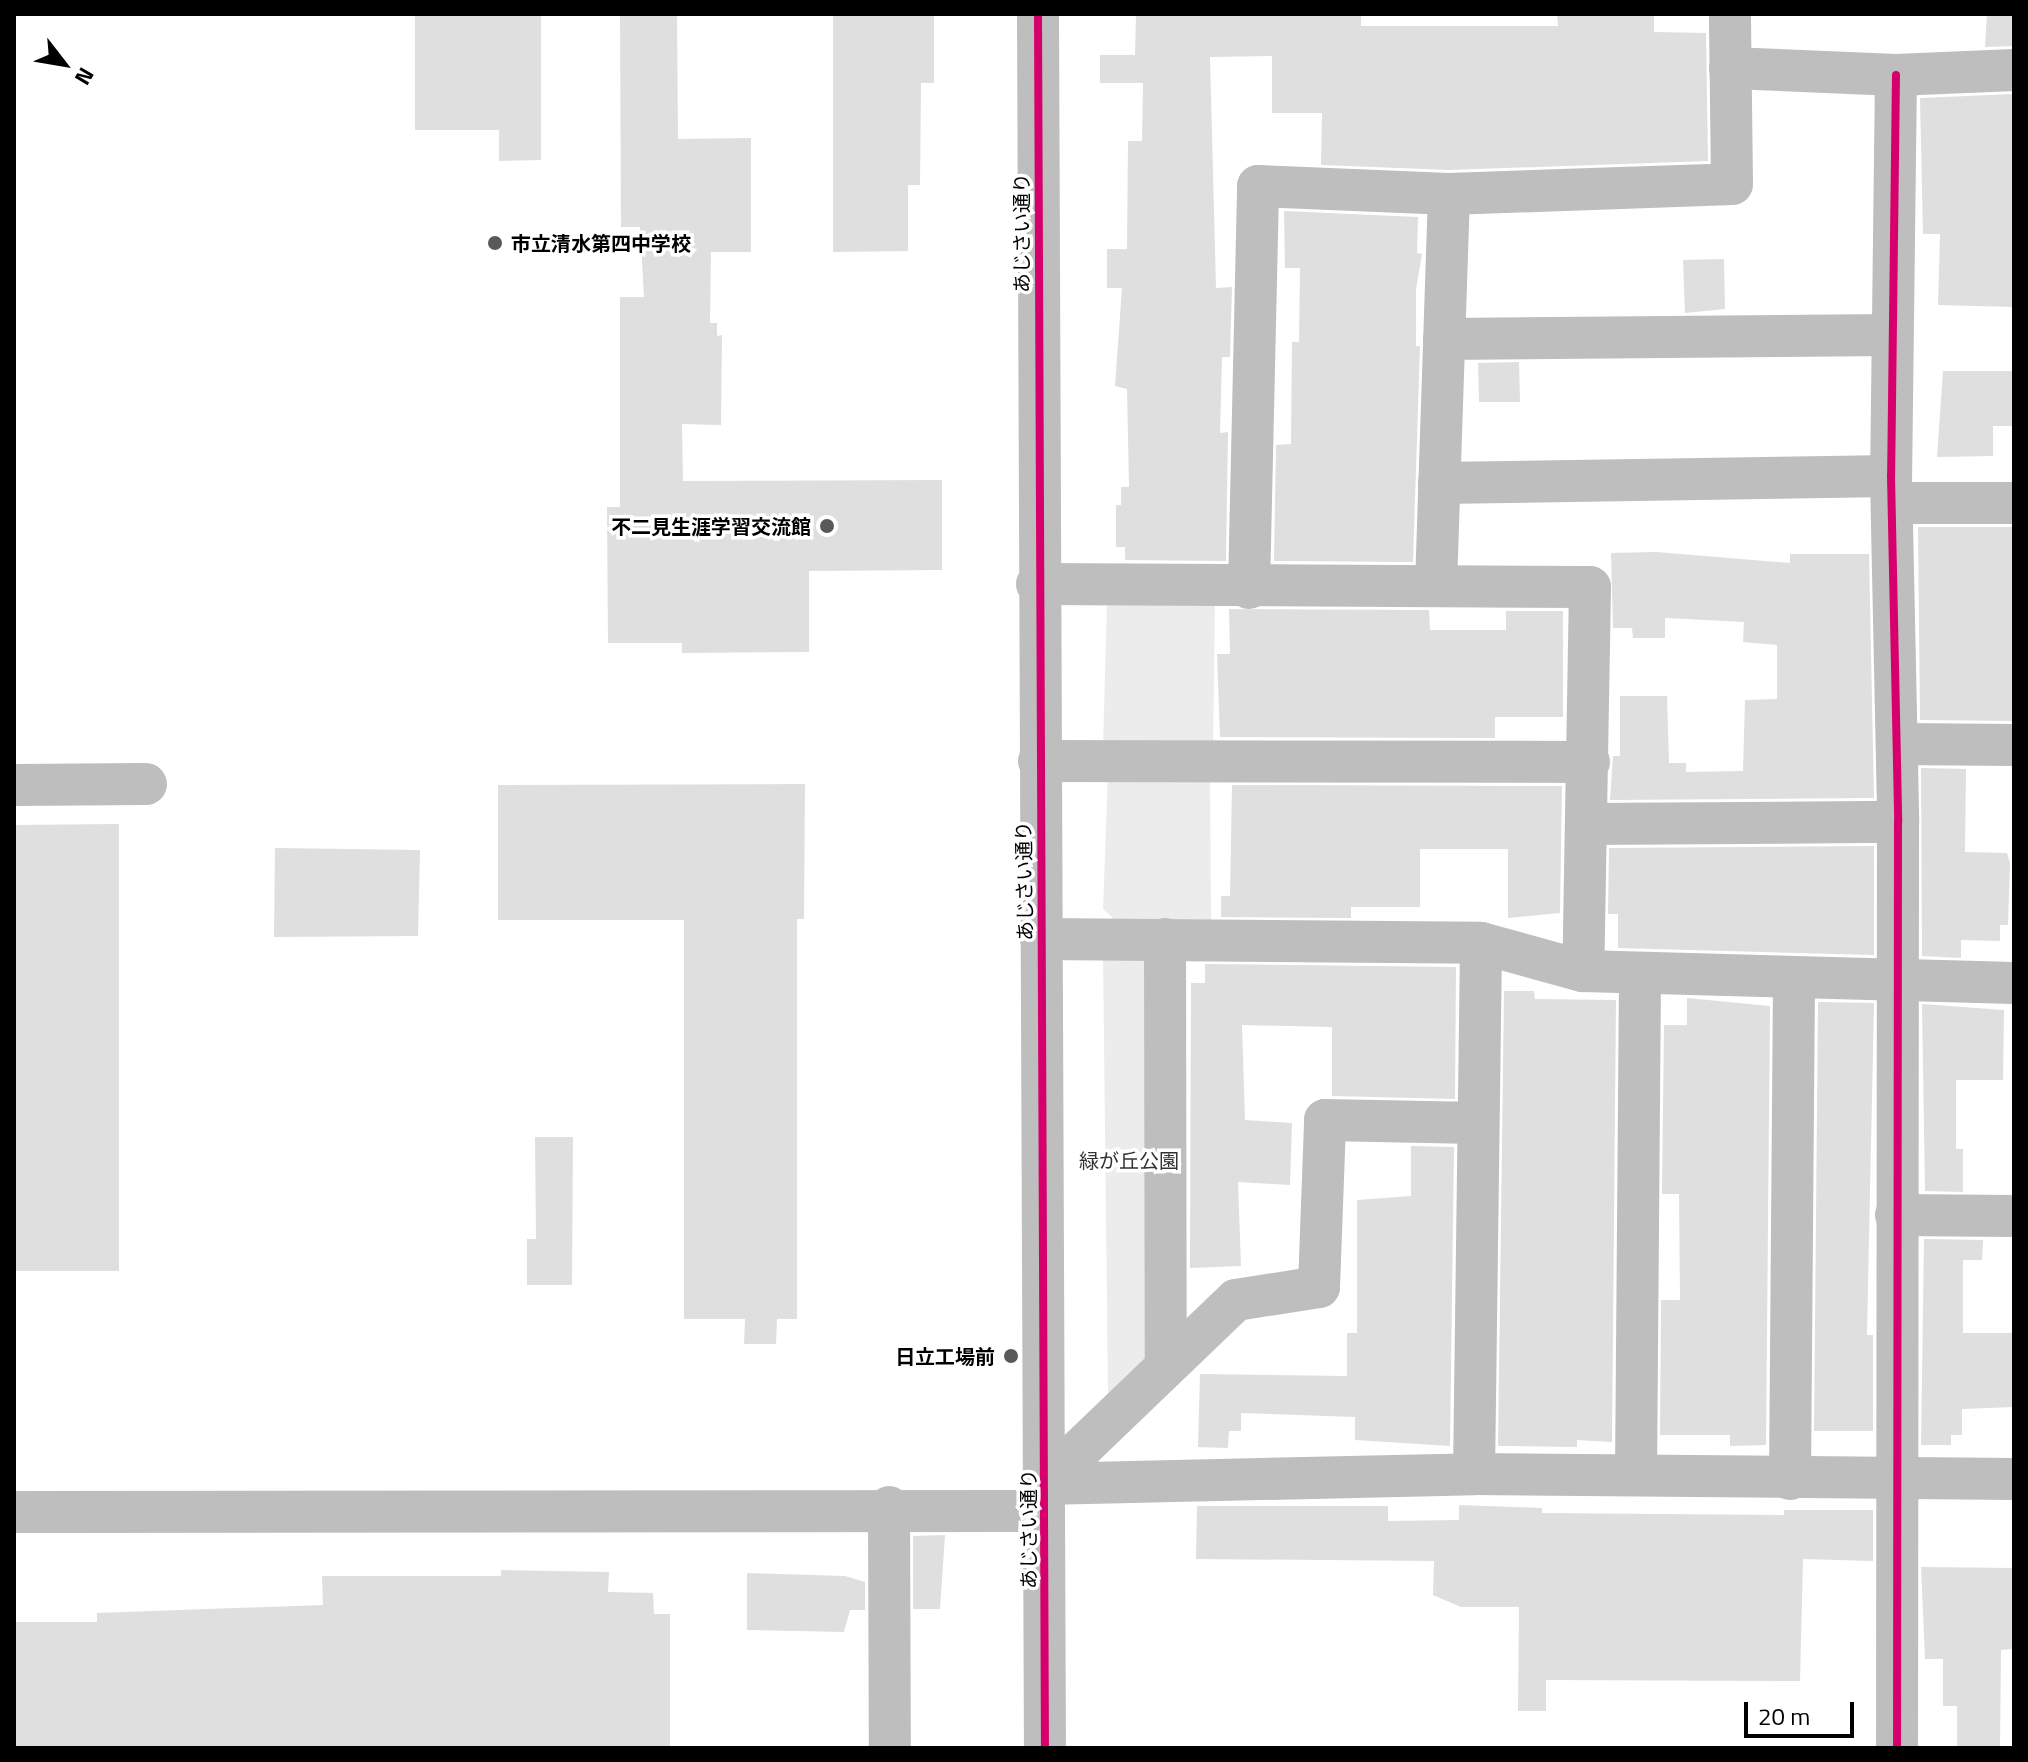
<!DOCTYPE html>
<html>
<head>
<meta charset="utf-8">
<style>
  body { margin:0 }
  #map { position:relative; width:2028px; height:1762px; overflow:hidden; background:#fff; font-family:"Titillium Web","Noto Sans JP",sans-serif }
  div>[style] { position:absolute }
  .green>* { inset:0; background:#ececec }
  .building>* { inset:0; background:#dfdfdf }
  .minor>* { height:42px; margin:-21px; padding:0 21px; transform-origin:21px; border-radius:21px; background:#bebebe }
  .cycleway>* { height:8px; margin:-4px; padding:0 4px; transform-origin:4px; border-radius:4px; background:#d6006c }
  .dots>* { width:22px; height:22px; translate:-50% -50%; box-sizing:border-box; border:4px solid #fff; border-radius:50% }
  span { translate:-50% -50%; white-space:nowrap; text-align:center; line-height:1.15; -webkit-text-stroke:7px #fff; paint-order:stroke }
  .street-label { font-size:20px; color:#000 }
  .poi-label { font-size:20px; color:#000; font-weight:700 }
  .left { translate:0 -50%; text-align:left }
  .right { translate:-100% -50%; text-align:right }
  .park-label { font-size:20px; color:#333 }
  .frame { position:absolute; inset:0; border:16px solid #000; pointer-events:none }
  .north { position:absolute; left:24px; top:24px; width:80px; height:80px; -webkit-text-stroke:6px #fff; paint-order:stroke; rotate:121deg; font-size:22px; font-weight:700; line-height:32px; text-align:center; color:#000 }
  .north::after { content:''; display:block; margin:auto; width:28px; height:36px; background:#000; clip-path:polygon(50% 0,100% 100%,50% 72%,0 100%) }
  .scale { position:absolute; left:1744px; top:1702px; width:110px; height:36px; box-sizing:border-box; border:4px solid #000; border-top:0; padding-left:10px; font-size:24px; line-height:28px; white-space:nowrap; color:#000; -webkit-text-stroke:6px #fff; paint-order:stroke }
</style>
</head>
<body>
<div id="map">
  <div class="green">
    <i style="clip-path:polygon(1107px 602px,1215px 603px,1213px 748px,1103px 746px)"></i>
    <i style="clip-path:polygon(1210px 770px,1211px 921px,1116px 921px,1103px 909px,1108px 772px)"></i>
    <i style="clip-path:polygon(1103px 953px,1151px 955px,1152px 1366px,1108px 1394px)"></i>
  </div>
  <div class="building">
    <i style="clip-path:polygon(415px 14px,541px 14px,541px 160px,499px 161px,499px 130px,415px 130px)"></i>
    <i style="clip-path:polygon(620px 14px,677px 14px,678px 139px,751px 138px,751px 252px,711px 252px,710px 323px,717px 323px,717px 336px,722px 335px,721px 425px,682px 424px,683px 481px,942px 480px,942px 570px,809px 571px,809px 652px,682px 653px,682px 643px,608px 643px,607px 507px,620px 507px,620px 297px,644px 297px,640px 227px,621px 227px)"></i>
    <i style="clip-path:polygon(833px 14px,934px 14px,934px 83px,921px 83px,920px 185px,908px 185px,908px 251px,833px 252px)"></i>
    <i style="clip-path:polygon(1136px 14px,1361px 14px,1361px 26px,1558px 26px,1557px 14px,1654px 14px,1654px 32px,1706px 33px,1708px 161px,1449px 170px,1321px 165px,1322px 113px,1272px 113px,1272px 56px,1210px 57px,1216px 288px,1232px 287px,1230px 357px,1222px 357px,1220px 433px,1228px 432px,1226px 561px,1125px 560px,1125px 547px,1116px 547px,1116px 505px,1121px 505px,1121px 487px,1129px 487px,1127px 389px,1115px 386px,1122px 288px,1107px 288px,1107px 249px,1127px 249px,1128px 141px,1142px 141px,1143px 83px,1100px 83px,1100px 55px,1135px 55px)"></i>
    <i style="clip-path:polygon(1987px 14px,2014px 14px,2014px 46px,1985px 47px)"></i>
    <i style="clip-path:polygon(2014px 94px,2014px 307px,1938px 305px,1940px 234px,1923px 234px,1920px 98px)"></i>
    <i style="clip-path:polygon(1284px 211px,1418px 217px,1417px 253px,1422px 254px,1416px 289px,1416px 346px,1420px 346px,1413px 562px,1274px 561px,1276px 445px,1291px 444px,1292px 342px,1299px 342px,1300px 268px,1285px 268px)"></i>
    <i style="clip-path:polygon(1724px 259px,1725px 309px,1685px 313px,1683px 260px)"></i>
    <i style="clip-path:polygon(1519px 362px,1520px 402px,1479px 402px,1478px 363px)"></i>
    <i style="clip-path:polygon(1943px 371px,2012px 371px,2012px 426px,1993px 426px,1993px 456px,1937px 457px)"></i>
    <i style="clip-path:polygon(1918px 527px,2014px 527px,2014px 721px,1920px 720px)"></i>
    <i style="clip-path:polygon(1656px 552px,1790px 563px,1790px 554px,1869px 554px,1874px 798px,1610px 800px,1613px 756px,1620px 756px,1620px 696px,1667px 696px,1669px 763px,1686px 763px,1686px 772px,1743px 771px,1745px 700px,1777px 699px,1777px 645px,1743px 642px,1744px 622px,1665px 618px,1665px 638px,1633px 638px,1632px 628px,1613px 628px,1611px 553px)"></i>
    <i style="clip-path:polygon(1229px 609px,1429px 610px,1430px 630px,1506px 630px,1506px 611px,1563px 611px,1563px 717px,1495px 717px,1495px 738px,1220px 737px,1217px 654px,1230px 654px)"></i>
    <i style="clip-path:polygon(1921px 768px,1966px 769px,1965px 852px,2007px 853px,2010px 863px,2008px 925px,2000px 925px,2000px 941px,1961px 940px,1961px 958px,1922px 956px)"></i>
    <i style="clip-path:polygon(805px 784px,804px 919px,797px 919px,797px 1319px,777px 1319px,776px 1344px,744px 1344px,745px 1319px,684px 1319px,684px 920px,498px 920px,498px 785px)"></i>
    <i style="clip-path:polygon(1232px 785px,1562px 786px,1560px 913px,1508px 918px,1508px 849px,1420px 849px,1420px 907px,1351px 907px,1351px 918px,1221px 917px,1221px 896px,1230px 896px)"></i>
    <i style="clip-path:polygon(119px 824px,119px 1271px,14px 1271px,14px 825px)"></i>
    <i style="clip-path:polygon(1874px 846px,1874px 955px,1618px 948px,1618px 914px,1608px 914px,1609px 848px)"></i>
    <i style="clip-path:polygon(275px 848px,420px 850px,418px 936px,274px 937px)"></i>
    <i style="clip-path:polygon(1205px 964px,1456px 967px,1455px 1099px,1332px 1096px,1332px 1027px,1242px 1025px,1245px 1120px,1292px 1123px,1290px 1185px,1238px 1182px,1241px 1266px,1190px 1268px,1191px 983px,1205px 983px)"></i>
    <i style="clip-path:polygon(1504px 991px,1534px 991px,1535px 999px,1616px 1000px,1612px 1442px,1577px 1440px,1577px 1447px,1498px 1446px)"></i>
    <i style="clip-path:polygon(1687px 998px,1770px 1006px,1766px 1445px,1730px 1446px,1730px 1435px,1660px 1435px,1661px 1300px,1680px 1300px,1679px 1194px,1662px 1194px,1664px 1025px,1687px 1025px)"></i>
    <i style="clip-path:polygon(1818px 1002px,1874px 1003px,1867px 1335px,1873px 1335px,1873px 1431px,1814px 1431px)"></i>
    <i style="clip-path:polygon(1922px 1004px,2004px 1010px,2003px 1080px,1956px 1080px,1956px 1149px,1963px 1149px,1963px 1192px,1925px 1191px)"></i>
    <i style="clip-path:polygon(535px 1137px,573px 1137px,572px 1285px,527px 1285px,527px 1239px,536px 1239px)"></i>
    <i style="clip-path:polygon(1411px 1146px,1454px 1147px,1450px 1446px,1355px 1440px,1355px 1417px,1241px 1413px,1241px 1431px,1229px 1431px,1228px 1448px,1198px 1447px,1200px 1374px,1347px 1376px,1347px 1333px,1357px 1333px,1357px 1200px,1411px 1196px)"></i>
    <i style="clip-path:polygon(1924px 1239px,1983px 1240px,1982px 1260px,1963px 1260px,1963px 1333px,2014px 1333px,2014px 1407px,1962px 1409px,1962px 1435px,1951px 1435px,1951px 1445px,1921px 1445px)"></i>
    <i style="clip-path:polygon(1459px 1505px,1542px 1508px,1542px 1513px,1784px 1515px,1784px 1510px,1873px 1510px,1873px 1561px,1803px 1559px,1800px 1681px,1546px 1680px,1546px 1711px,1518px 1711px,1519px 1607px,1461px 1607px,1433px 1595px,1434px 1561px,1196px 1559px,1197px 1506px,1388px 1506px,1388px 1521px,1459px 1520px)"></i>
    <i style="clip-path:polygon(945px 1535px,940px 1609px,913px 1609px,913px 1536px)"></i>
    <i style="clip-path:polygon(1921px 1567px,2014px 1568px,2014px 1649px,2001px 1650px,2000px 1748px,1957px 1748px,1957px 1706px,1943px 1706px,1943px 1659px,1925px 1659px)"></i>
    <i style="clip-path:polygon(501px 1570px,609px 1572px,608px 1592px,653px 1593px,654px 1614px,670px 1614px,670px 1748px,14px 1748px,14px 1622px,97px 1622px,97px 1613px,323px 1605px,322px 1576px,501px 1576px)"></i>
    <i style="clip-path:polygon(747px 1573px,845px 1576px,865px 1582px,865px 1610px,850px 1610px,844px 1632px,747px 1630px)"></i>
  </div>
  <div class="minor">
    <i style="left:1038px;top:14px;width:1734px;rotate:89.77deg"></i>
    <i style="left:1730px;top:68px;width:166px;rotate:2.4deg"></i>
    <i style="left:1896px;top:75px;width:118px;rotate:-2.4deg"></i>
    <i style="left:1896px;top:75px;width:401px;rotate:90.7deg"></i>
    <i style="left:1891px;top:476px;width:346px;rotate:88.8deg"></i>
    <i style="left:1898px;top:822px;width:926px;rotate:90.06deg"></i>
    <i style="left:1444px;top:339px;width:447px;rotate:-0.5deg"></i>
    <i style="left:1439px;top:483px;width:452px;rotate:-0.9deg"></i>
    <i style="left:1892px;top:503px;width:122px"></i>
    <i style="left:1037px;top:584px;width:553px;rotate:0.31deg"></i>
    <i style="left:1590px;top:587px;width:384px;rotate:91deg"></i>
    <i style="left:1436px;top:586px;width:392px;rotate:-88.1deg"></i>
    <i style="left:1249px;top:588px;width:402px;rotate:-88.7deg"></i>
    <i style="left:1258px;top:186px;width:191px;rotate:2.4deg"></i>
    <i style="left:1449px;top:194px;width:283px;rotate:-2deg"></i>
    <i style="left:1732px;top:184px;width:170px;rotate:-90.7deg"></i>
    <i style="left:1897px;top:744px;width:117px;rotate:0.5deg"></i>
    <i style="left:1039px;top:761px;width:550px;rotate:0.1deg"></i>
    <i style="left:14px;top:785px;width:132px;rotate:-0.4deg"></i>
    <i style="left:1587px;top:824px;width:311px;rotate:-0.4deg"></i>
    <i style="left:1041px;top:939px;width:440px;rotate:0.5deg"></i>
    <i style="left:1481px;top:943px;width:106px;rotate:15.4deg"></i>
    <i style="left:1583px;top:971px;width:431px;rotate:1.6deg"></i>
    <i style="left:1165px;top:939px;width:427px;rotate:89.9deg"></i>
    <i style="left:1896px;top:1215px;width:118px;rotate:0.5deg"></i>
    <i style="left:1474px;top:1474px;width:531px;rotate:-89.24deg"></i>
    <i style="left:1636px;top:1475px;width:502px;rotate:-89.54deg"></i>
    <i style="left:1790px;top:1479px;width:501px;rotate:-89.54deg"></i>
    <i style="left:1044px;top:1484px;width:430px;rotate:-1.3deg"></i>
    <i style="left:1474px;top:1474px;width:540px;rotate:0.53deg"></i>
    <i style="left:1044px;top:1484px;width:266px;rotate:-43.8deg"></i>
    <i style="left:1236px;top:1300px;width:84px;rotate:-8.9deg"></i>
    <i style="left:1319px;top:1287px;width:167px;rotate:-87.9deg"></i>
    <i style="left:1325px;top:1120px;width:152px;rotate:1.1deg"></i>
    <i style="left:889px;top:1507px;width:241px;rotate:89.8deg"></i>
    <i style="left:14px;top:1512px;width:1030px;rotate:-0.06deg"></i>
  </div>
  <div class="cycleway">
    <i style="left:1038px;top:14px;width:1734px;rotate:89.77deg"></i>
    <i style="left:1896px;top:75px;width:401px;rotate:90.7deg"></i>
    <i style="left:1891px;top:476px;width:346px;rotate:88.8deg"></i>
    <i style="left:1898px;top:822px;width:926px;rotate:90.06deg"></i>
  </div>
  <div class="dots">
    <i style="left:495px;top:243px;background:#595959"></i>
    <i style="left:827px;top:526px;background:#595959"></i>
    <i style="left:1011px;top:1356px;background:#595959"></i>
  </div>
  <div class="street-label">
    <span style="left:1021px;top:233px;rotate:-90deg">あじさい通り</span>
    <span style="left:1024px;top:881px;rotate:-91deg">あじさい通り</span>
    <span style="left:1028px;top:1529px;rotate:-90deg">あじさい通り</span>
  </div>
  <div class="poi-label">
    <span class="left" style="left:511px;top:243px">市立清水第四中学校</span>
    <span class="right" style="left:811px;top:526px">不二見生涯学習交流館</span>
    <span class="right" style="left:995px;top:1356px">日立工場前</span>
  </div>
  <div class="park-label">
    <span style="left:1129px;top:1160px">緑が丘公園</span>
  </div>
  <div class="frame"></div>
  <div class="north">N</div>
  <div class="scale">20 m</div>
</div>
</body>
</html>
